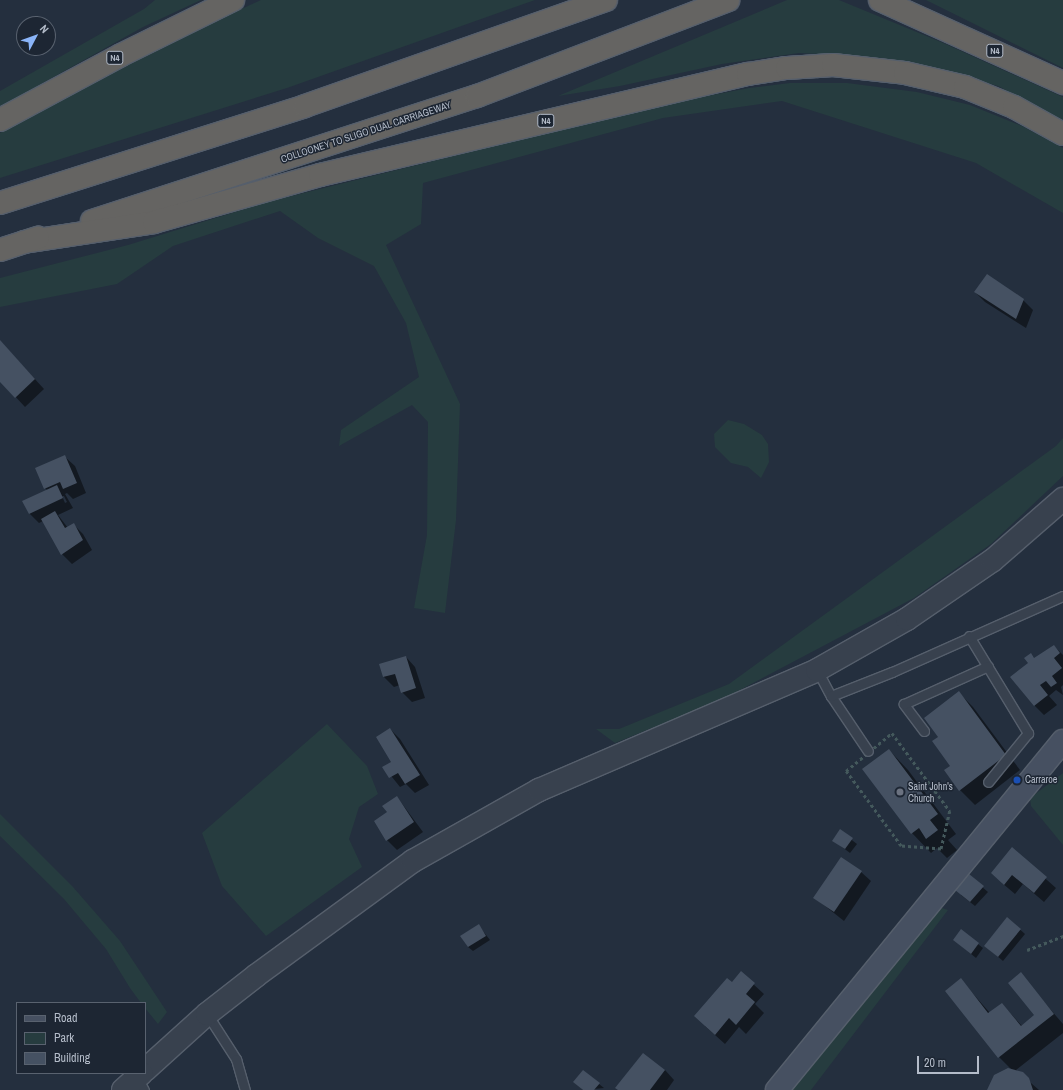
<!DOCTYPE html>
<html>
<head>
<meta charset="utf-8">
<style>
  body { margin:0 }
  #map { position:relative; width:1063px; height:1090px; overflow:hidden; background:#242f3e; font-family:"Archivo Narrow",sans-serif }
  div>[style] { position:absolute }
  .green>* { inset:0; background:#263c3f }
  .shadow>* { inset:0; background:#0007 }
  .building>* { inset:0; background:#455162 }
  .path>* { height:2.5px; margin-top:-1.25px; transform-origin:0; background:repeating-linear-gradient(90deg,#44595c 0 3px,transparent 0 6px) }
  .roads { filter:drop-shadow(1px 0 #565f6c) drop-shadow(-1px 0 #565f6c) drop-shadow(0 1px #565f6c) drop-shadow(0 -1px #565f6c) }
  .service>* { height:9px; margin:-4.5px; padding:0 4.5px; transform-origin:4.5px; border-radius:4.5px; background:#38414e }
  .tertiary>* { height:22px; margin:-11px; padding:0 11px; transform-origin:11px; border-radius:11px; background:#38414e }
  .secondary>* { height:22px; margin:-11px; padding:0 11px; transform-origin:11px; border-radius:11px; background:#465061 }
  .trunk>* { height:22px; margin:-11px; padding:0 11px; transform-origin:11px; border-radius:11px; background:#656462 }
  .dots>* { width:11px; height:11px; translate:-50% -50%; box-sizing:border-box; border:2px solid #1d2633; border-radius:50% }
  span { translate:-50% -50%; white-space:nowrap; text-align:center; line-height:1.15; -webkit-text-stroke:3px #1d2633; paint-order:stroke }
  .shield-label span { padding:1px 3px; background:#1d2633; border:1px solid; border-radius:3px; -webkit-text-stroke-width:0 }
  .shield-label { font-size:9px; color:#b4bcc9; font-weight:700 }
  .street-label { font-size:10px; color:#b4bcc9 }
  .poi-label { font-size:10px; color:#b4bcc9 }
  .left { translate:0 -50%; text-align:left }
  .legend { position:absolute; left:16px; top:1002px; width:130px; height:72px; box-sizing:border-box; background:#1d2633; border:1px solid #59626f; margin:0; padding:5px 7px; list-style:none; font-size:12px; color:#b4bcc9 }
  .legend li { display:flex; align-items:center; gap:8px; height:20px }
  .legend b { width:20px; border:1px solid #59626f }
  .north { position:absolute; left:16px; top:16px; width:40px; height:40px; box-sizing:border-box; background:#1d2633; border:1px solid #59626f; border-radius:50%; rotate:49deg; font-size:11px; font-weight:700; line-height:16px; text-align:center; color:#b4bcc9 }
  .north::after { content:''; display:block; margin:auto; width:14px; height:18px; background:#8ab4f8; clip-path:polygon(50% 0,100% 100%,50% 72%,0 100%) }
  .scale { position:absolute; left:917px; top:1056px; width:62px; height:18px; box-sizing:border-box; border:2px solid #b4bcc9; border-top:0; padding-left:5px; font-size:12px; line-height:14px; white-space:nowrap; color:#b4bcc9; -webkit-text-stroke:3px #1d2633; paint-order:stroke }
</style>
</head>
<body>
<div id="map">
  <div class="green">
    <i style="clip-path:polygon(155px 0,201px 0,143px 27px,0 107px,0 91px,144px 9px)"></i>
    <i style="clip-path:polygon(261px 0,535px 0,287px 88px,0 178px,0 133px,149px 52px)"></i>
    <i style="clip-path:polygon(787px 0,839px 0,941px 42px,1063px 97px,1063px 121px,998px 86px,917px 64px,839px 55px,799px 53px,722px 64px,620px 86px,558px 96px)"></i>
    <i style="clip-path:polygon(926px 0,1063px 0,1063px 68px,930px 2px)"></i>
    <i style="clip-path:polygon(790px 83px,847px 83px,917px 92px,970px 105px,1022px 126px,1063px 148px,1063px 213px,976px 163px,782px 101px,663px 118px,423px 183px,421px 224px,386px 245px,460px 404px,456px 520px,445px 613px,414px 608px,427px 535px,428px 422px,412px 405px,339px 446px,341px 430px,419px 377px,406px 323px,374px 266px,318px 238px,280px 211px,173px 246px,117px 284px,0 307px,0 278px,128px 245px,267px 202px,655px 106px,749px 88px)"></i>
    <i style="clip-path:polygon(728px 420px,744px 424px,762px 435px,768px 444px,769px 462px,761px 478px,748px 467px,731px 463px,715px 447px,714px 434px)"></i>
    <i style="clip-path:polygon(1063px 438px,1063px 476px,991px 544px,914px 598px,721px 700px,615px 743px,596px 729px,619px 729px,729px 684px,1056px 446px)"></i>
    <i style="clip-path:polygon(327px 724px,367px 766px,378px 794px,359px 807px,349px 839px,362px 867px,266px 936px,222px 886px,202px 833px)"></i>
    <i style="clip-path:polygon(1063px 773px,1063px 845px,1031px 806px,1030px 798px)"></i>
    <i style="clip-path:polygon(0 814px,73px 887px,120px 941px,167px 1012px,158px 1024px,145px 1008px,145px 1003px,141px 1003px,130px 988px,106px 949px,64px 899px,0 836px)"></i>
    <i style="clip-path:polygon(942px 908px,948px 910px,811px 1090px,792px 1090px,933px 913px)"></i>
  </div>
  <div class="shadow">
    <i style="clip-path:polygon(975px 292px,1023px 300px,1033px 310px,1026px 328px,985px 302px)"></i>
    <i style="clip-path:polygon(0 341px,44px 389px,25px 407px,0 380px)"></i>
    <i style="clip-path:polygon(evenodd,65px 457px,75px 466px,86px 493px,73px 499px,67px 493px,65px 494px,73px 508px,58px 515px,68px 528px,74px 525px,83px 534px,92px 550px,72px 564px,62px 554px,43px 521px,39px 523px,29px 513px,47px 490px,45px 488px,65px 457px,62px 496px,64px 496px,67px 502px,65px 503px,62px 496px)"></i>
    <i style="clip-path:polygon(1054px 646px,1063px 655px,1063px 685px,1061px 687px,1063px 695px,1056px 690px,1049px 696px,1057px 705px,1044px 715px,1034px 705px,1035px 659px)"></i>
    <i style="clip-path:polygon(406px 657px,415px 667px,425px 698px,412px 702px,402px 692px,400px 685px,394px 687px,384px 677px,380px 665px)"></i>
    <i style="clip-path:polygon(959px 693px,973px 707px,1020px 770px,975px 805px,960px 790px,940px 737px)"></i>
    <i style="clip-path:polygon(390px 729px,400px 739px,429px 785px,415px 793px,406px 784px,400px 787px,384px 767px,392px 762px)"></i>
    <i style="clip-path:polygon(889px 750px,908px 770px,956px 834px,948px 840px,957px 850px,947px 858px,937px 848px,931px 853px,912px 833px)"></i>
    <i style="clip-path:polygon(397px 797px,423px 832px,397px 850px,387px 840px,388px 813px)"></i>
    <i style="clip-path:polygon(840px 831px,857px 844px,850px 853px,833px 840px)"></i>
    <i style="clip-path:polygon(1012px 849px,1056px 888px,1044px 902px,1023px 884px,1015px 894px,1002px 883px)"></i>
    <i style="clip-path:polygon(861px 872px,871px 881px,844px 921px,815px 898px)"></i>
    <i style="clip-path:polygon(969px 876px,988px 892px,975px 906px,961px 895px)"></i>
    <i style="clip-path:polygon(1008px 919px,1025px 934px,1003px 961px,990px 950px)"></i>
    <i style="clip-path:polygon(479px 926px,490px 940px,473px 951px,468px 947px)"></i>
    <i style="clip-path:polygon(961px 931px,983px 948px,976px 958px,959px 944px)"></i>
    <i style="clip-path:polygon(741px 973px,764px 994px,755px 1004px,764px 1013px,746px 1034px,739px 1027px,725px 1044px,705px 1026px)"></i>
    <i style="clip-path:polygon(1020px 974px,1063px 1024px,1063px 1033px,1016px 1070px,1039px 1090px,988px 1090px,1011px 1069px,999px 1057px,961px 980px,990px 1013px,1002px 1004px,1022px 1026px,1035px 1016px)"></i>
    <i style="clip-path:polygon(665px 1070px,674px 1080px,667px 1090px,618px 1090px)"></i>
    <i style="clip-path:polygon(574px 1082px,599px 1084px,604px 1088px,583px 1090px)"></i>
  </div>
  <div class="building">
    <i style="clip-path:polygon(987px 274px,1024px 299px,1016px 319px,974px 292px)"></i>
    <i style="clip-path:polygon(0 340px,35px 379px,15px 398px,0 382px)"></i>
    <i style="clip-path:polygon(65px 455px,77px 483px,63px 489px,60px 482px,44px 489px,35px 468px)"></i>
    <i style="clip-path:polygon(57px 485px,63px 498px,29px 514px,22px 501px)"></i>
    <i style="clip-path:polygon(55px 511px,65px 528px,74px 523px,83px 540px,61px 555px,41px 519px)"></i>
    <i style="clip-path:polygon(1054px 645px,1060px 653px,1054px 658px,1062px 668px,1052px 676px,1057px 683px,1051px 687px,1046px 681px,1040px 685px,1048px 695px,1034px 706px,1010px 677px,1028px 663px,1024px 658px,1031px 653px,1034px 658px)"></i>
    <i style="clip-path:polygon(406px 656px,416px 688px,401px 693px,395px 674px,383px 677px,379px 664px)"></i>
    <i style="clip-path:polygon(959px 691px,1006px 755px,959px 791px,944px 770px,950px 766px,932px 741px,938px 737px,924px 718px)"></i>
    <i style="clip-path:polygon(390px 728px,420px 775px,405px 784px,398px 773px,389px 778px,382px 767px,391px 762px,376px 737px)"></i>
    <i style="clip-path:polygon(889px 749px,938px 814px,930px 820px,938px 830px,926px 839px,919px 828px,911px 834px,862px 769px)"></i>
    <i style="clip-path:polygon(397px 796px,414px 822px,386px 841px,374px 821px,387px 812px,382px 806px)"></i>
    <i style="clip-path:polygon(840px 829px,853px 838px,845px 849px,832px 841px)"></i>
    <i style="clip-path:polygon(1012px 847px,1047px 877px,1034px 893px,1012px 875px,1004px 885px,991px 873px)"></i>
    <i style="clip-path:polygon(841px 857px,862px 871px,834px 912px,813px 898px)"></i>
    <i style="clip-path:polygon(969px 874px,984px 886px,970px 902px,955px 890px)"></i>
    <i style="clip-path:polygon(1007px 917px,1021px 929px,998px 957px,984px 946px)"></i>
    <i style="clip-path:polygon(479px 924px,486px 936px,468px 947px,460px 936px)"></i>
    <i style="clip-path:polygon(961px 929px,979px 943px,971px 954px,953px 940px)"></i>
    <i style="clip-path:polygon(741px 971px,755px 983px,746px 994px,755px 1002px,736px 1025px,729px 1018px,715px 1035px,694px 1016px,727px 978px,732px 982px)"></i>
    <i style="clip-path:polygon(1021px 972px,1054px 1014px,998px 1058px,945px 991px,961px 978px,988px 1013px,1002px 1003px,1021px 1026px,1034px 1015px,1008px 983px)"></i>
    <i style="clip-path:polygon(643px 1053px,665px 1070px,650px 1090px,618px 1090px,615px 1088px)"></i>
    <i style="clip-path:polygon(1008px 1068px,1023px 1072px,1029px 1078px,1033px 1090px,987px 1090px,994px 1075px)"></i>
    <i style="clip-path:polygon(583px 1070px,600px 1083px,594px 1090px,583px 1090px,573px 1082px)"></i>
  </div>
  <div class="path">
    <i style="left:892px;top:733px;width:97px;rotate:53.4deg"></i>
    <i style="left:950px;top:811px;width:39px;rotate:103deg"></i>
    <i style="left:941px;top:849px;width:40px;rotate:-175.7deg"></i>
    <i style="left:901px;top:846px;width:93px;rotate:-126.3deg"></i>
    <i style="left:846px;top:771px;width:60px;rotate:-39.6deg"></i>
    <i style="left:1027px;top:950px;width:39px;rotate:-21deg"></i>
  </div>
  <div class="roads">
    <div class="service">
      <i style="left:969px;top:636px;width:114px;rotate:58.7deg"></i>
      <i style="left:1028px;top:733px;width:63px;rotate:129.2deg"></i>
      <i style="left:817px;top:670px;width:30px;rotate:62deg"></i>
      <i style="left:831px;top:696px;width:66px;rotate:56.1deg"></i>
      <i style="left:831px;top:696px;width:66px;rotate:-21.5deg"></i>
      <i style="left:892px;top:672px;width:187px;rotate:-24deg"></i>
      <i style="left:924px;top:731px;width:34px;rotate:-127deg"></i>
      <i style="left:904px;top:704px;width:92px;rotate:-24.3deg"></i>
      <i style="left:207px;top:1014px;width:54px;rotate:57.2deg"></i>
      <i style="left:236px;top:1059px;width:32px;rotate:74deg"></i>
      <i style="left:137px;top:1077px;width:15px;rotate:62deg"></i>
    </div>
    <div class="tertiary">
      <i style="left:145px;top:1070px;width:84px;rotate:-42.1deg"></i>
      <i style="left:207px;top:1014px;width:63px;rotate:-38deg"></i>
      <i style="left:257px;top:975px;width:193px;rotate:-36.2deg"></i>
      <i style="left:413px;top:861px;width:145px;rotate:-29.4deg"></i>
      <i style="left:539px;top:790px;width:303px;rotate:-23.3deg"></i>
      <i style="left:817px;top:670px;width:103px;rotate:-29.5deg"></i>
      <i style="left:907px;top:619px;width:104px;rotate:-34.5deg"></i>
      <i style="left:993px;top:560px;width:93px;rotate:-41.1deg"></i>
      <i style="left:123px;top:1090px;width:25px;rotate:-42deg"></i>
    </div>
    <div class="secondary">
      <i style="left:777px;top:1090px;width:451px;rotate:-50.7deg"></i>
    </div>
    <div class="trunk">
      <i style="left:880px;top:0;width:201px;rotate:24.4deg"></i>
      <i style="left:0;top:120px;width:137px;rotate:-28.2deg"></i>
      <i style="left:121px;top:55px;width:125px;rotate:-26.2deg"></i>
      <i style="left:0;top:203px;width:320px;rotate:-17.6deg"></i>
      <i style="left:305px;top:106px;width:319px;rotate:-19.4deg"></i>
      <i style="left:92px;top:221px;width:405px;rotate:-18deg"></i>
      <i style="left:477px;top:96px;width:269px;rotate:-20.9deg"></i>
      <i style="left:24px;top:242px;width:132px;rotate:-8.7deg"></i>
      <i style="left:154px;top:222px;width:173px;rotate:-15.8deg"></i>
      <i style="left:320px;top:175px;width:440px;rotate:-13.3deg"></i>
      <i style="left:748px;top:74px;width:39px;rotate:-9deg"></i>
      <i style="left:787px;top:68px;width:46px;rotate:-3.7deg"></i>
      <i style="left:833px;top:65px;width:72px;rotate:6.3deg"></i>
      <i style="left:905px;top:73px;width:62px;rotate:13.1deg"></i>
      <i style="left:965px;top:87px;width:53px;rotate:22.2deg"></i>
      <i style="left:1014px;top:107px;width:56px;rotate:28.9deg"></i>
      <i style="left:0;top:250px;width:40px;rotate:-18deg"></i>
    </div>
  </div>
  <div class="dots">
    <i style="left:1017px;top:780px;background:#1a4fb4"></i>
    <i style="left:900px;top:792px;background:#6b7280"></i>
  </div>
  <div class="shield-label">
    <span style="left:995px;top:51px">N4</span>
    <span style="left:115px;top:58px">N4</span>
    <span style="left:546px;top:121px">N4</span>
  </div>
  <div class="street-label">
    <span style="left:366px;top:132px;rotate:-18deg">COLLOONEY TO SLIGO DUAL CARRIAGEWAY</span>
  </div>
  <div class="poi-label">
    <span class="left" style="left:1025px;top:780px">Carraroe</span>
    <span class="left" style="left:908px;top:792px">Saint John's<br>Church</span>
  </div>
  <ul class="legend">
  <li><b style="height:5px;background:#465061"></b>Road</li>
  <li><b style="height:11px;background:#263c3f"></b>Park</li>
  <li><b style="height:11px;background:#455162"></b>Building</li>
  </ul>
  <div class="north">N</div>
  <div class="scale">20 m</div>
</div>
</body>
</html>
